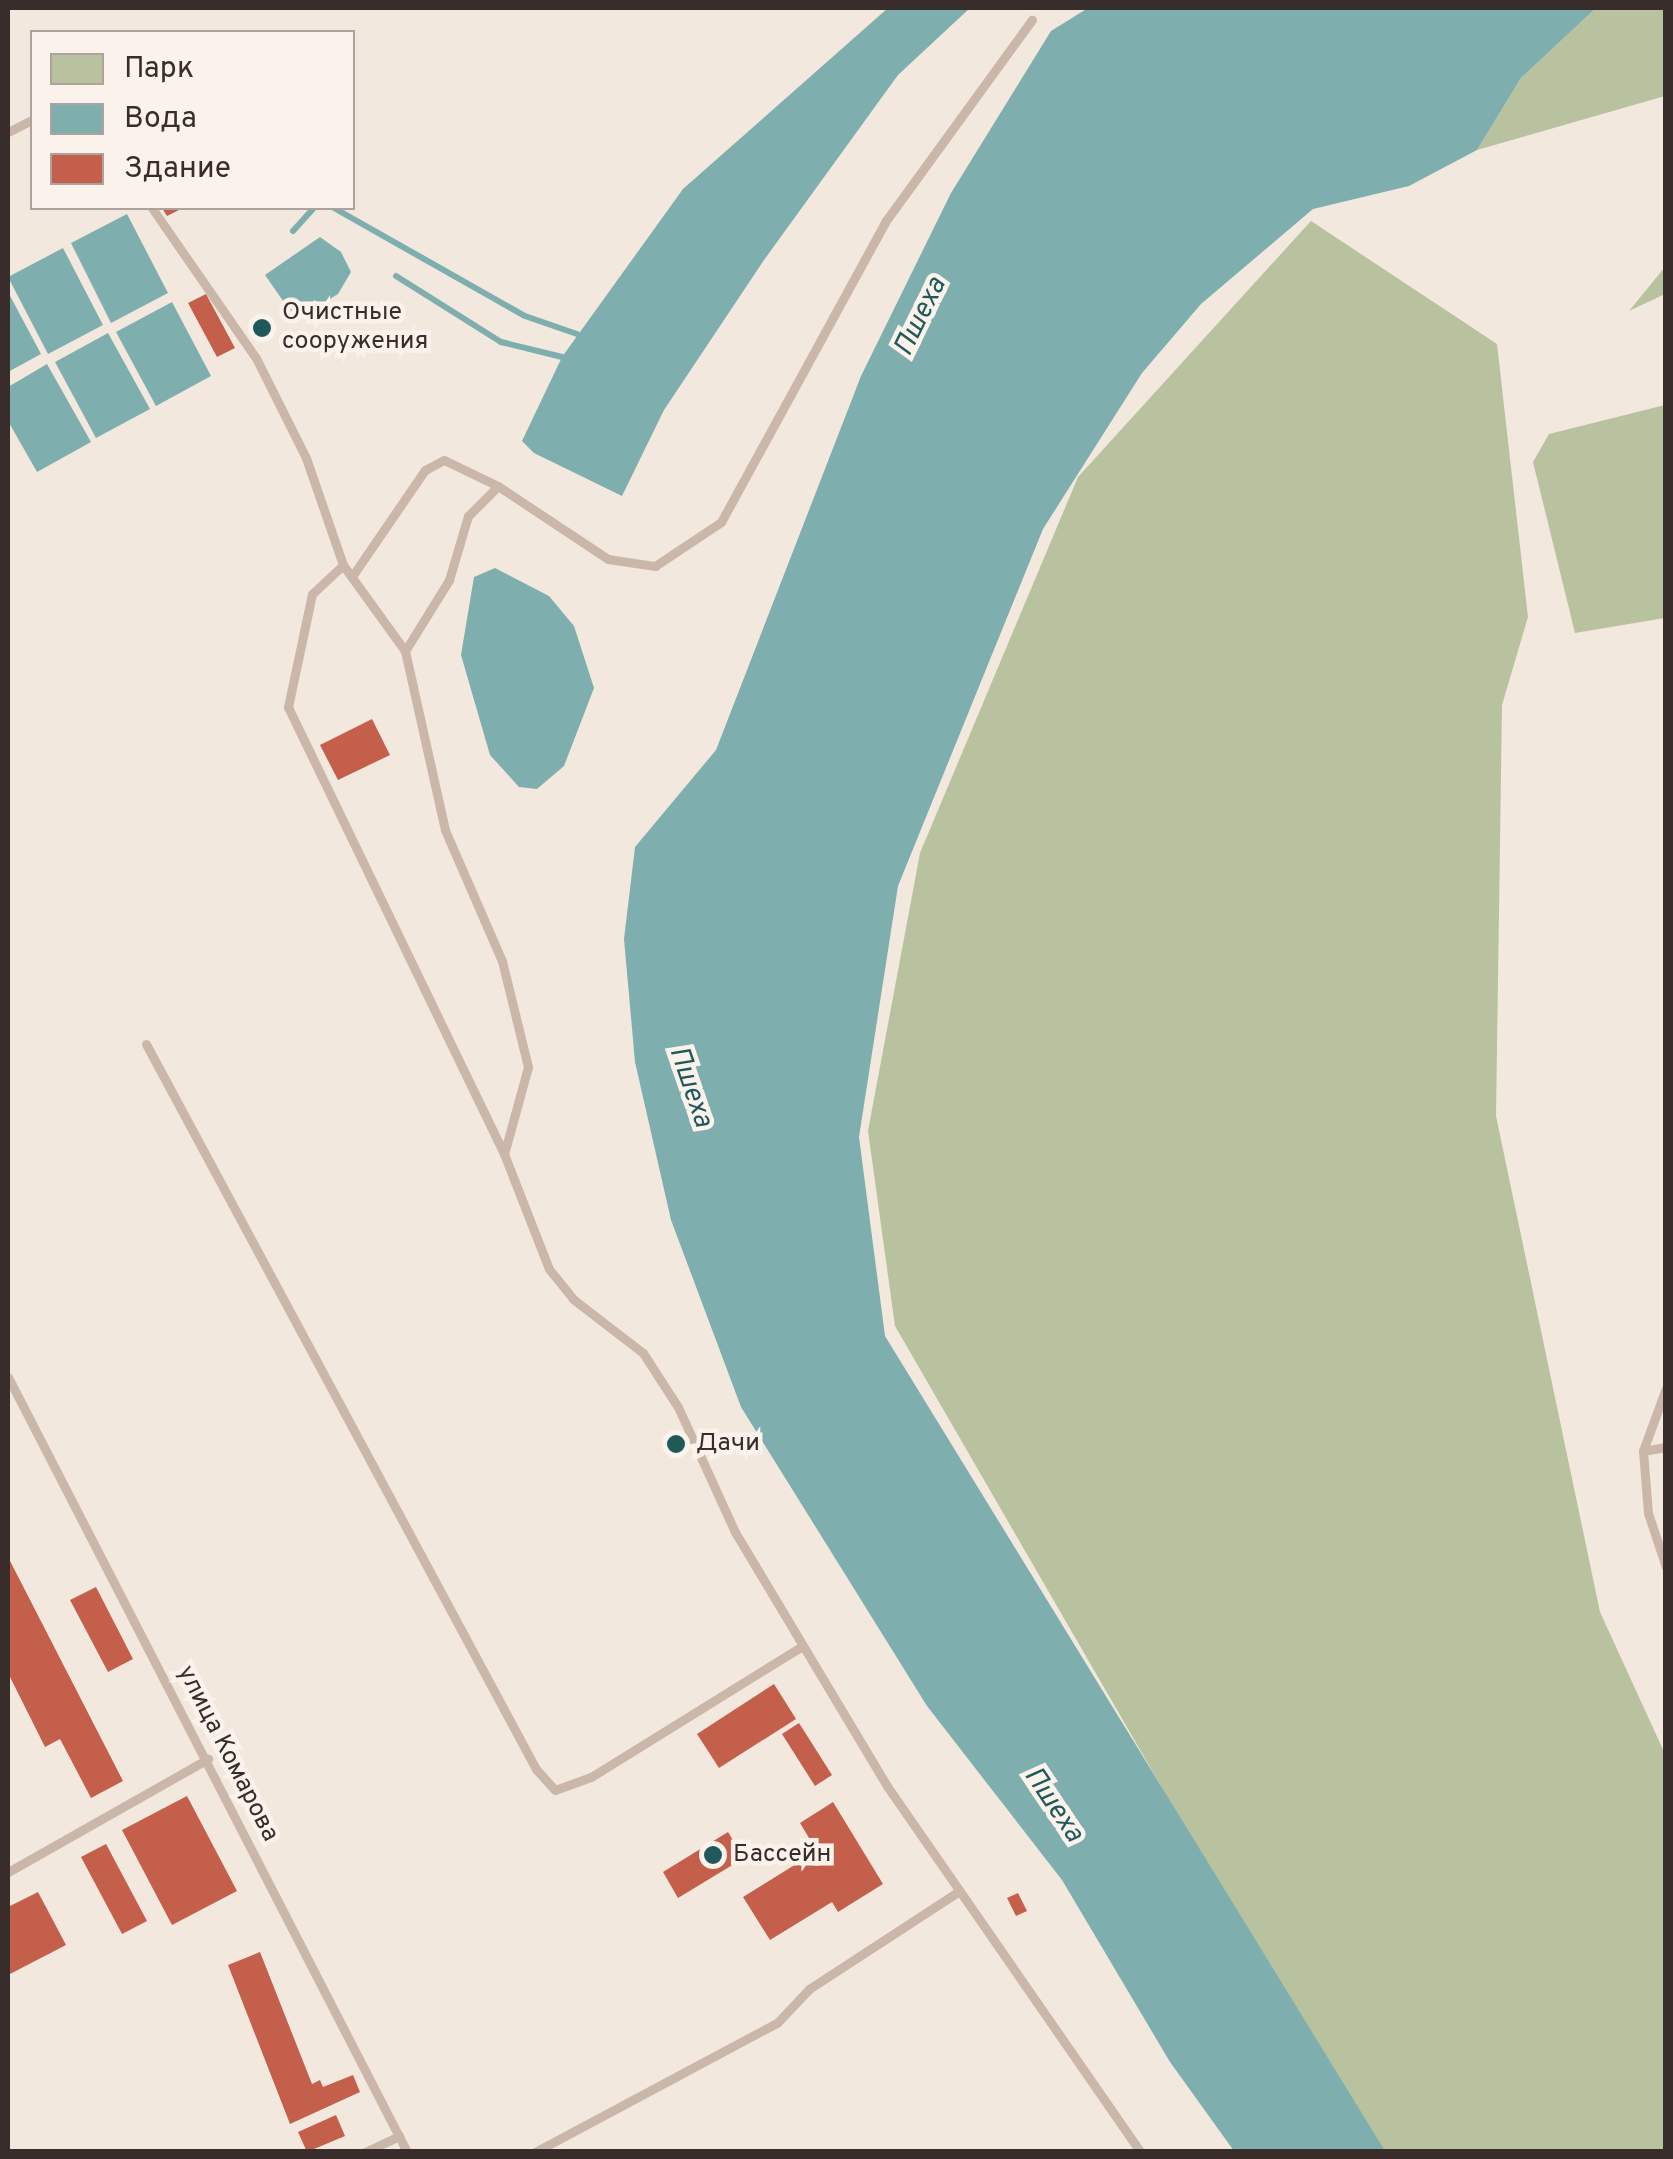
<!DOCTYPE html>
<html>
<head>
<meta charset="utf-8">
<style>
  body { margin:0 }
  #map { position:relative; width:1673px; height:2159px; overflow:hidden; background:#f2e8de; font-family:Overpass,sans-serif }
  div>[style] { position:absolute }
  .green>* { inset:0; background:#b8c29e }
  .water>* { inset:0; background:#7eafae }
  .stream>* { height:6px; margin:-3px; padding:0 3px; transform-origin:3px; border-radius:3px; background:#7eafae }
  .building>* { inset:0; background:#c45f4b }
  .service>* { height:9px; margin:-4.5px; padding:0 4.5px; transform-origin:4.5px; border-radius:4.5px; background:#cbb7aa }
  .dots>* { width:28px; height:28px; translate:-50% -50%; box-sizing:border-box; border:5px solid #faf2eb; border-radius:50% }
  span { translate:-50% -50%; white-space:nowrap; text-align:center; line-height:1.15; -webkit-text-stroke:9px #faf2eb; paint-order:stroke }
  .poi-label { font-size:25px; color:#382d2a }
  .left { translate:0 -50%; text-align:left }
  .street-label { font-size:25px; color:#382d2a }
  .water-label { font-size:28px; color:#1f5959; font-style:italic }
  .frame { position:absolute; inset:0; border:10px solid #382d2a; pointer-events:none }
  .legend { position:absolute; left:30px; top:30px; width:325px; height:180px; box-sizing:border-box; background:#faf2eb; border:2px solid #aca39e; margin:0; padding:12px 18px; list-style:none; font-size:30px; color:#382d2a }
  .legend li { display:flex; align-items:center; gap:20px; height:50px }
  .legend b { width:50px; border:2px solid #aca39e }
</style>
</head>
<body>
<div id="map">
  <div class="green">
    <i style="clip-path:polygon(1596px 8px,1665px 8px,1665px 96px,1477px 150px,1521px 78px)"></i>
    <i style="clip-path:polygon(1311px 221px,1497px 344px,1528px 617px,1502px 705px,1496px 1116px,1600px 1612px,1665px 1754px,1665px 2151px,1372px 2151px,895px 1326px,868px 1131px,920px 853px,1078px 477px)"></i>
    <i style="clip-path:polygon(1665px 267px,1665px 294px,1629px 311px)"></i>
    <i style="clip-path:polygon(1665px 405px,1665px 618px,1575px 633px,1533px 462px,1549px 434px)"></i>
  </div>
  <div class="water">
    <i style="clip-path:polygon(888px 8px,970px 8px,898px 75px,764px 260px,664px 410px,622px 496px,534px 453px,522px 441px,562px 357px,683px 189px)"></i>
    <i style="clip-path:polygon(1088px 8px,1596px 8px,1521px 78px,1477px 150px,1409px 186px,1313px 209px,1201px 304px,1142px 373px,1043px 529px,898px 886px,859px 1137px,885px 1336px,1385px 2151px,1234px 2151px,1170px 2062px,1062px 1880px,927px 1706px,741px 1407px,671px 1220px,635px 1062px,624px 939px,635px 847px,716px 750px,861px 376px,951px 193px,1051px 31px)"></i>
    <i style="clip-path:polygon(127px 214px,168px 293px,111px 323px,71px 243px)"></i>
    <i style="clip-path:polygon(320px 237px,341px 252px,351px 272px,338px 294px,310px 311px,290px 311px,265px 275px)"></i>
    <i style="clip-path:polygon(63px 248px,103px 325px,48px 354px,8px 277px)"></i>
    <i style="clip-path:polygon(8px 292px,41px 354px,8px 372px)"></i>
    <i style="clip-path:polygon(172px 302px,211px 376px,156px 406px,116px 332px)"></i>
    <i style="clip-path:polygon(108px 333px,150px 409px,96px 438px,55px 362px)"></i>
    <i style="clip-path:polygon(47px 364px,91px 442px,37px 472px,8px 421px,8px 387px)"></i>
    <i style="clip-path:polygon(495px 568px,549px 596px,574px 626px,594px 688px,564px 766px,537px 789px,519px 787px,490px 755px,461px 655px,474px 577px)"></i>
  </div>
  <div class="stream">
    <i style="left:334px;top:208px;width:219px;rotate:29.5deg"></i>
    <i style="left:525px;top:316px;width:55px;rotate:19.1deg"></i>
    <i style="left:293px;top:231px;width:31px;rotate:-48deg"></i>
    <i style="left:396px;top:276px;width:124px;rotate:32.2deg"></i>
    <i style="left:501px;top:342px;width:63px;rotate:13.8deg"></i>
  </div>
  <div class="building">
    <i style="clip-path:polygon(162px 208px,183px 208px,167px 216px)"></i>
    <i style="clip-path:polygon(206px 294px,235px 348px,217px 357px,188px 303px)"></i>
    <i style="clip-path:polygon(266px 316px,274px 329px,259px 339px,250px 326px)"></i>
    <i style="clip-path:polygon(372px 719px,390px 755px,338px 780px,320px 745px)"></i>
    <i style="clip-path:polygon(8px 1557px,123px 1781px,91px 1798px,60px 1739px,45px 1747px,8px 1673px)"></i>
    <i style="clip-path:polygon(96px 1587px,133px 1659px,108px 1672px,70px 1600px)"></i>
    <i style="clip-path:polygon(774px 1684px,796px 1719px,719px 1768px,697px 1734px)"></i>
    <i style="clip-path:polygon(799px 1723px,832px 1775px,815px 1786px,782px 1734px)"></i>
    <i style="clip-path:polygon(187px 1796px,237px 1891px,172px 1925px,122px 1830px)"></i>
    <i style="clip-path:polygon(833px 1802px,883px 1884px,838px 1912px,832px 1902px,770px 1940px,743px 1897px,817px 1851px,800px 1823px)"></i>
    <i style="clip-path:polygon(728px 1832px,744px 1858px,678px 1898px,663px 1872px)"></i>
    <i style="clip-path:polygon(106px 1844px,147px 1921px,122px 1934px,81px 1857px)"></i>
    <i style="clip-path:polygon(38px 1892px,66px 1945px,8px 1975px,8px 1907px)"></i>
    <i style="clip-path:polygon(1018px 1893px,1027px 1911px,1016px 1916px,1007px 1898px)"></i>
    <i style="clip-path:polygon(260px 1952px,312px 2084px,320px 2080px,323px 2087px,353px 2075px,360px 2092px,290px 2124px,228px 1965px)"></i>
    <i style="clip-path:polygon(336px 2115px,345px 2136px,307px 2152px,298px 2132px)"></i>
  </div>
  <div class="service">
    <i style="left:8px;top:132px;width:27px;rotate:-27deg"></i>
    <i style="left:152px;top:208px;width:183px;rotate:55.3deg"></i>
    <i style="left:256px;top:358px;width:112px;rotate:63.4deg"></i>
    <i style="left:306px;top:458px;width:113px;rotate:70.9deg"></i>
    <i style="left:343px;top:565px;width:106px;rotate:54.2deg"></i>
    <i style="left:405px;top:651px;width:183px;rotate:77.4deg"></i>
    <i style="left:445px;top:830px;width:143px;rotate:66.5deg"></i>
    <i style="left:502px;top:961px;width:109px;rotate:76.2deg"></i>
    <i style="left:528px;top:1067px;width:90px;rotate:105.4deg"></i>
    <i style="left:504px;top:1154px;width:123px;rotate:68.6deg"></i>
    <i style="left:549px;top:1269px;width:38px;rotate:51deg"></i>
    <i style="left:573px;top:1299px;width:88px;rotate:37.6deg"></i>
    <i style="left:643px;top:1353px;width:64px;rotate:57.1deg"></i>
    <i style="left:678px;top:1407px;width:137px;rotate:65.5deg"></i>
    <i style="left:735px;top:1532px;width:296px;rotate:59.1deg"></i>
    <i style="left:887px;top:1786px;width:445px;rotate:55.3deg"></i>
    <i style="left:343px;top:565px;width:42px;rotate:136.9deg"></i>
    <i style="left:312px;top:594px;width:116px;rotate:102deg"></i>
    <i style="left:288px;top:707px;width:496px;rotate:64.2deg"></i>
    <i style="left:353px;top:575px;width:127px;rotate:-55.6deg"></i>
    <i style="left:425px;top:470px;width:21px;rotate:-28deg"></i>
    <i style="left:444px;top:460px;width:60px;rotate:25.7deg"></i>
    <i style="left:498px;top:486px;width:132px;rotate:33.6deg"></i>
    <i style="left:608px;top:559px;width:48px;rotate:8.5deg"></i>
    <i style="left:655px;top:566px;width:79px;rotate:-33.7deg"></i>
    <i style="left:721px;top:522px;width:342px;rotate:-61.3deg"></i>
    <i style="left:885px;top:222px;width:250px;rotate:-54deg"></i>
    <i style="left:405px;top:651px;width:84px;rotate:-58.2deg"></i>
    <i style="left:449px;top:580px;width:67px;rotate:-73.5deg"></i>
    <i style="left:468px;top:516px;width:42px;rotate:-45deg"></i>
    <i style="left:146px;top:1044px;width:823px;rotate:61.72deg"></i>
    <i style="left:536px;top:1769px;width:28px;rotate:48deg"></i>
    <i style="left:555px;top:1790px;width:38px;rotate:-20deg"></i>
    <i style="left:591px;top:1777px;width:248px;rotate:-31.8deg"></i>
    <i style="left:8px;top:1377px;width:872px;rotate:62.76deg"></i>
    <i style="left:1666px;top:1388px;width:67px;rotate:110.1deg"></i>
    <i style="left:1643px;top:1451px;width:62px;rotate:85.4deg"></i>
    <i style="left:1648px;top:1513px;width:57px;rotate:71.6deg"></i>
    <i style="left:1643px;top:1451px;width:23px;rotate:-10deg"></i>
    <i style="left:8px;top:1872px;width:230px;rotate:-29.5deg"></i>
    <i style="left:365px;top:2152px;width:38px;rotate:-25deg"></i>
    <i style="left:535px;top:2152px;width:274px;rotate:-28.1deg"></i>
    <i style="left:777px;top:2023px;width:47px;rotate:-46.7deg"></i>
    <i style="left:809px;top:1989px;width:176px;rotate:-33.1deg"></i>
  </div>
  <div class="dots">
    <i style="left:262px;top:328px;background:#1f5959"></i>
    <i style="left:676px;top:1444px;background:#1f5959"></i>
    <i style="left:713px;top:1855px;background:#1f5959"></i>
  </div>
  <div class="poi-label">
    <span class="left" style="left:282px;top:328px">Очистные<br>сооружения</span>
    <span class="left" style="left:696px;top:1444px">Дачи</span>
    <span class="left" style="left:733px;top:1855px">Бассейн</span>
  </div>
  <div class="street-label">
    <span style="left:227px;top:1754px;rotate:63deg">улица Комарова</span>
  </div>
  <div class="water-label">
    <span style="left:921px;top:317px;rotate:-64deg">Пшеха</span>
    <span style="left:690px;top:1087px;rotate:71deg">Пшеха</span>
    <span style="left:1053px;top:1805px;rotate:56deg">Пшеха</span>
  </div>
  <div class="frame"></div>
  <ul class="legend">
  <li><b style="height:28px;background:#b8c29e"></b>Парк</li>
  <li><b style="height:28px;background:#7eafae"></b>Вода</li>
  <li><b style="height:28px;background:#c45f4b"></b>Здание</li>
  </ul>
</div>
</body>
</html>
